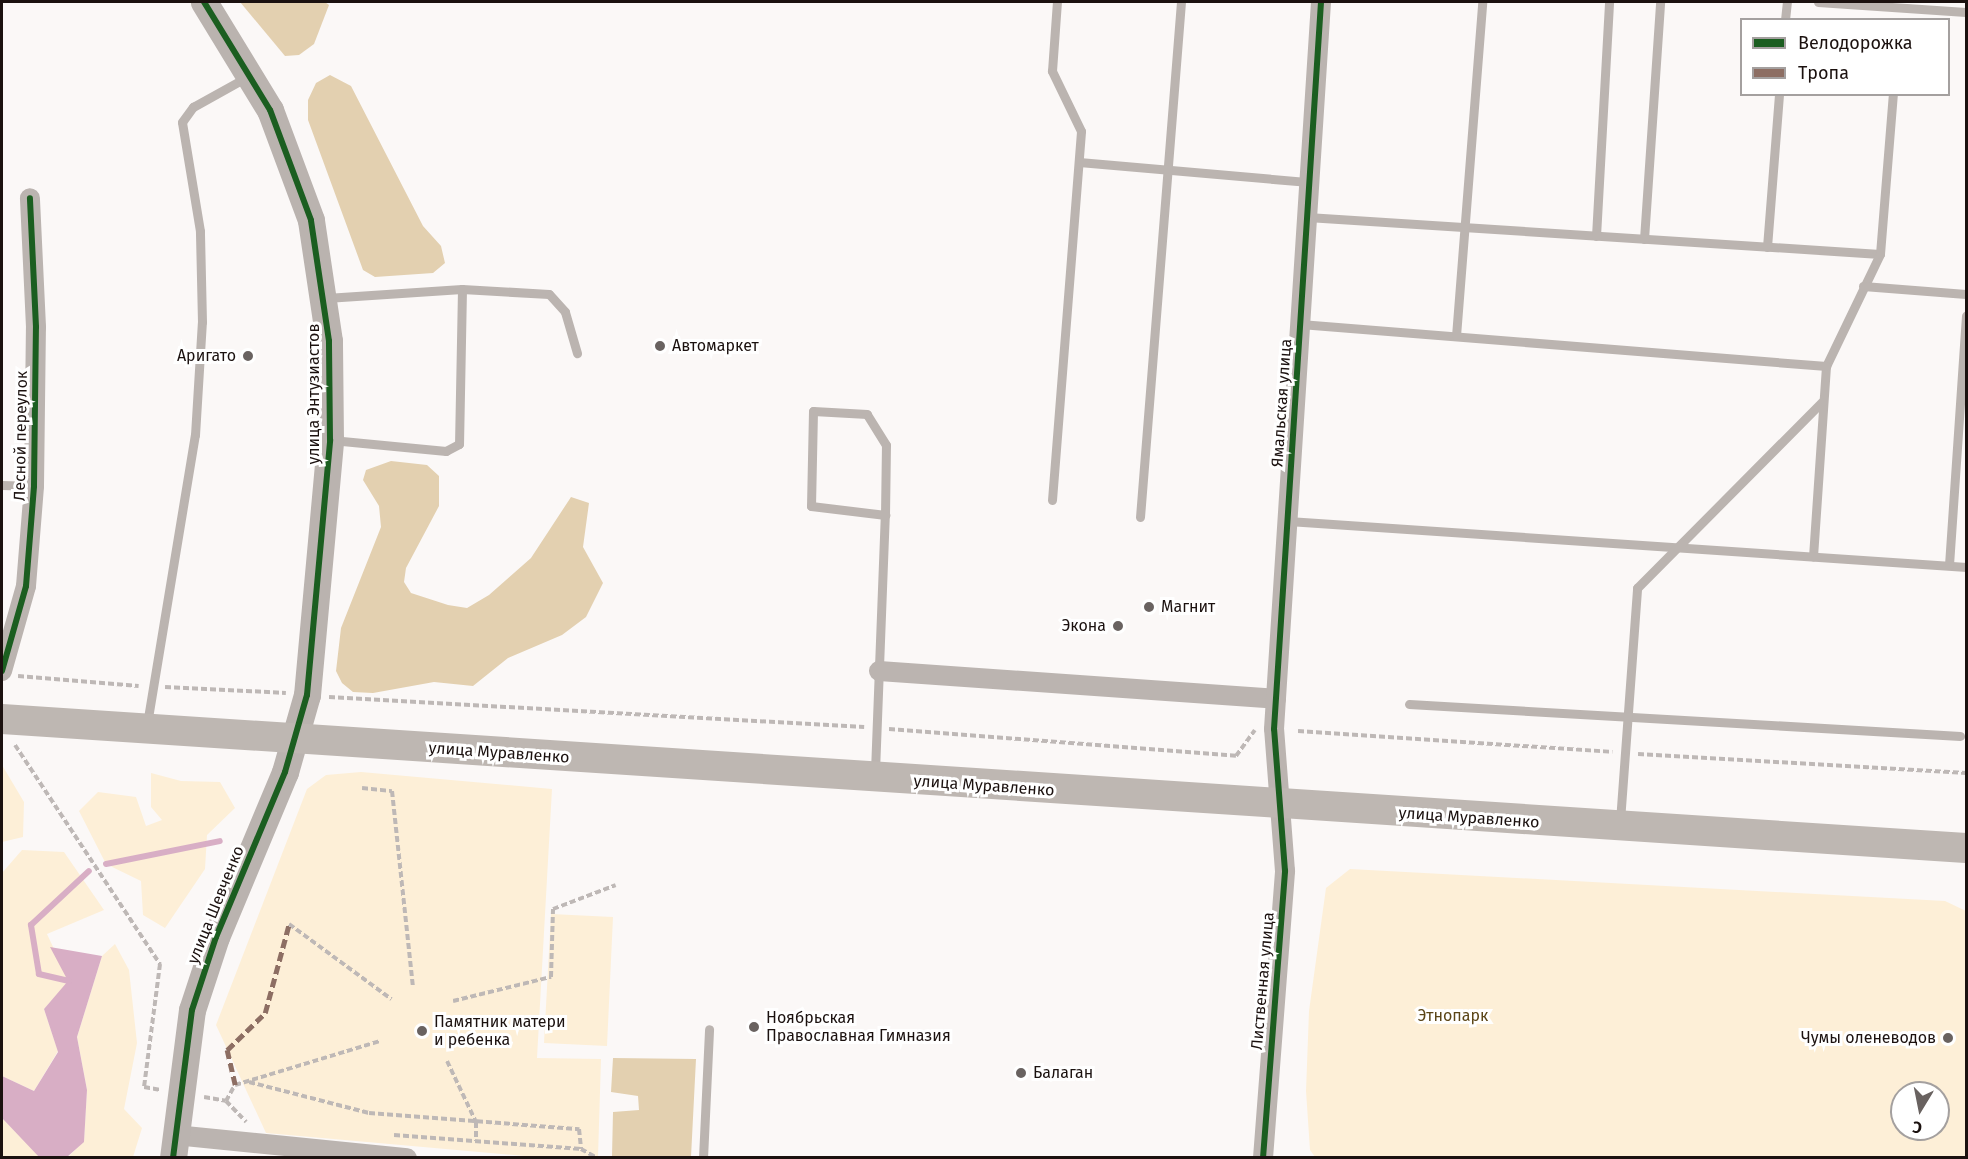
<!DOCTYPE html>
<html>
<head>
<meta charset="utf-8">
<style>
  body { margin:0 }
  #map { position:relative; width:1968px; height:1159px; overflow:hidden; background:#fbf8f7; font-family:"Fira Sans",sans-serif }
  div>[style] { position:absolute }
  .green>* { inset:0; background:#fdefd7 }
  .forest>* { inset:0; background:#e3d0b0 }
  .water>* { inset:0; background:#d8aec5 }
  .stream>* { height:6px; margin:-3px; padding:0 3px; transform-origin:3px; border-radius:3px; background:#d8aec5 }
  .path>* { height:4px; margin-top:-2px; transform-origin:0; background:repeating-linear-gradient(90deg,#beb8b6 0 6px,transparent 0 9px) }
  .lane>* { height:9px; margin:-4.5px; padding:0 4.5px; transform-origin:4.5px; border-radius:4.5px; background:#bbb4b0 }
  .street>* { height:20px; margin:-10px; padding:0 10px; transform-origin:10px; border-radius:10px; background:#bbb4b0 }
  .secondary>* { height:27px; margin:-13.5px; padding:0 13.5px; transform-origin:13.5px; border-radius:13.5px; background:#bab3af }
  .primary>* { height:30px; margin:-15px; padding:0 15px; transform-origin:15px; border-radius:15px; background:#beb7b2 }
  .quiet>* { height:4.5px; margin-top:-2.25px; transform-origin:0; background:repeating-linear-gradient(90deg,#8d6e63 0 9px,transparent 0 13.5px) }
  .cycleway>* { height:6px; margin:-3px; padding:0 3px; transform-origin:3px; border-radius:3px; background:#1b5e20 }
  .dots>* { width:16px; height:16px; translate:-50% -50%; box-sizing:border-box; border:3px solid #fff; border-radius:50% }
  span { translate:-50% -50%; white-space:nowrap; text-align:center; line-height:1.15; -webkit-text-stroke:6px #fff; paint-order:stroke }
  .poi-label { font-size:16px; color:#1b110f }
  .left { translate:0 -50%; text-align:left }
  .right { translate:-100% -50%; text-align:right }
  .street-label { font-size:16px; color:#1b110f }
  .park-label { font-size:16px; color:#5b4517 }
  .frame { position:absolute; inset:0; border:3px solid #1b110f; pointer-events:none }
  .legend { position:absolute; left:1740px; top:18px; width:210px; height:78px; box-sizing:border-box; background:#fff; border:2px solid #a4a09f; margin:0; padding:8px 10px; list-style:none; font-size:18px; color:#1b110f }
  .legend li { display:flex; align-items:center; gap:12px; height:30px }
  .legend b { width:30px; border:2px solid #a4a09f }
  .north { position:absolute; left:1890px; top:1081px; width:60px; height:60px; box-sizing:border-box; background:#fff; border:2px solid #a4a09f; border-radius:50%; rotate:190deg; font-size:16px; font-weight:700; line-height:24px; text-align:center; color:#1b110f }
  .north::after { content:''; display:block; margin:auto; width:21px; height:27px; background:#696260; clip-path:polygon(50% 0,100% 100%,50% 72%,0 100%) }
</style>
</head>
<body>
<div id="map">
  <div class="green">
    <i style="clip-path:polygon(2px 765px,24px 802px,23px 837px,2px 842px)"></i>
    <i style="clip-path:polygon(361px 772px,552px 789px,537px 1058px,601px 1059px,598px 1157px,535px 1157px,266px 1133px,216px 1025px,307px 789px,326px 775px)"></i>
    <i style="clip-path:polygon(151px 773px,181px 781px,220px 782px,235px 808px,207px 835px,205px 869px,165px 928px,143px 915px,141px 881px,106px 864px,79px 811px,98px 792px,136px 797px,146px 826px,162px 820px,151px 807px)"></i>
    <i style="clip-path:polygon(22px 850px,64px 852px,104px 910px,47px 934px,69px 981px,44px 1009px,58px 1051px,34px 1091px,2px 1076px,2px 873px)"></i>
    <i style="clip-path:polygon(evenodd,1350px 869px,1945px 901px,1966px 911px,1966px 1157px,1315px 1157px,1310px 1150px,1306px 1091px,1309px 1011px,1326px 888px,1350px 869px,1902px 1093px,1938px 1093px,1938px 1129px,1902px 1129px,1902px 1093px)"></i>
    <i style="clip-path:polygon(551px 914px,613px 917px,607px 1046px,544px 1043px)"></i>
    <i style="clip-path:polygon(115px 944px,129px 970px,137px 1043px,124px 1109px,142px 1128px,133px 1157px,67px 1158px,84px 1141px,87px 1090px,77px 1037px,102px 956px)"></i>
    <i style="clip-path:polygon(2px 1118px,35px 1152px,39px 1157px,2px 1157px)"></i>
  </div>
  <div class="forest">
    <i style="clip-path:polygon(240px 2px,325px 2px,329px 5px,314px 44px,299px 55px,285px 56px)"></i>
    <i style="clip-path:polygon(330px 75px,351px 86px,423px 226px,441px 246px,445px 263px,433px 273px,375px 277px,363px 270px,308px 120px,308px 100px,316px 83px)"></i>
    <i style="clip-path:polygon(391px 461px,427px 465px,439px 476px,439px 506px,406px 568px,404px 582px,411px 593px,448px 605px,467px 608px,489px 595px,531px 558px,571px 497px,589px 503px,583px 547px,603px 583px,586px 617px,562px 635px,508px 658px,473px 686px,434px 682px,373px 693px,353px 692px,342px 683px,336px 671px,341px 628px,381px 527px,379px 506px,363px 480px,366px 470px)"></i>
    <i style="clip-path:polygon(613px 1058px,696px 1059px,691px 1157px,612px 1156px,613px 1112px,639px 1110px,638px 1096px,611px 1092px)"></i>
  </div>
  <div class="water">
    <i style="clip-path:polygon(50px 947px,102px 956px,77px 1037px,87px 1090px,84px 1142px,67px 1157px,39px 1157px,2px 1118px,2px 1076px,34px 1091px,58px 1052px,44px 1009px,68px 981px)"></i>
  </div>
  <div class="stream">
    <i style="left:106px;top:864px;width:116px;rotate:-11.4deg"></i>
    <i style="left:69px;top:981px;width:31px;rotate:-167deg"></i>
    <i style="left:39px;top:974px;width:50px;rotate:-99.3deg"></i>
    <i style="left:31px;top:925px;width:79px;rotate:-43deg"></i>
  </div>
  <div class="path">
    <i style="left:18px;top:676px;width:121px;rotate:4.7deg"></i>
    <i style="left:165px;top:687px;width:121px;rotate:2.8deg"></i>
    <i style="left:329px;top:697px;width:536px;rotate:3.21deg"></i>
    <i style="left:889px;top:729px;width:348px;rotate:4.4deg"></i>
    <i style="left:1236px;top:756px;width:32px;rotate:-54deg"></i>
    <i style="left:1298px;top:731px;width:315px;rotate:3.8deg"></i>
    <i style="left:15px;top:745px;width:263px;rotate:56.5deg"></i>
    <i style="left:160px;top:964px;width:124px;rotate:97.4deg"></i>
    <i style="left:144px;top:1087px;width:17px;rotate:10deg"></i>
    <i style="left:1638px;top:754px;width:329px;rotate:3.3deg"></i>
    <i style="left:362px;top:788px;width:30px;rotate:6deg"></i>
    <i style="left:392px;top:791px;width:196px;rotate:83.9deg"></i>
    <i style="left:289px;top:924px;width:127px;rotate:36.3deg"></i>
    <i style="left:453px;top:1001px;width:101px;rotate:-13.8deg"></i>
    <i style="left:551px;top:977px;width:68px;rotate:-88.3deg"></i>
    <i style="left:553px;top:909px;width:67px;rotate:-20.9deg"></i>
    <i style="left:447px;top:1061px;width:68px;rotate:64.6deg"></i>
    <i style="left:476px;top:1122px;width:19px;rotate:90deg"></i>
    <i style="left:249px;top:1082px;width:124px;rotate:14.5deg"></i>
    <i style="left:369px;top:1113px;width:211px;rotate:4.4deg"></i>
    <i style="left:579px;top:1129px;width:20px;rotate:84deg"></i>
    <i style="left:581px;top:1149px;width:18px;rotate:29deg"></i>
    <i style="left:204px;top:1097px;width:22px;rotate:10deg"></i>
    <i style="left:226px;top:1101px;width:18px;rotate:-61deg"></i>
    <i style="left:235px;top:1085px;width:152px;rotate:-16.9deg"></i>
    <i style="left:226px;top:1101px;width:29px;rotate:46deg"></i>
    <i style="left:394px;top:1135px;width:188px;rotate:4.3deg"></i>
  </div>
  <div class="lane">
    <i style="left:1818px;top:2px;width:148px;rotate:3.9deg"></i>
    <i style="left:1785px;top:20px;width:18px;rotate:-84deg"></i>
    <i style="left:1079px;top:162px;width:231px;rotate:5deg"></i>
    <i style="left:1307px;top:217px;width:574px;rotate:3.69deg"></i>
    <i style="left:1880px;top:254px;width:124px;rotate:115.7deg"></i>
    <i style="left:1826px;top:366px;width:191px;rotate:93.9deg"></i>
    <i style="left:1596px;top:236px;width:234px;rotate:-86.8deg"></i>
    <i style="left:1644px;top:239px;width:238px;rotate:-86.1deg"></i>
    <i style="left:1767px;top:247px;width:153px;rotate:-85.5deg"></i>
    <i style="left:1880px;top:254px;width:161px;rotate:-85.4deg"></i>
    <i style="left:1863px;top:286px;width:103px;rotate:4.4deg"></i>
    <i style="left:462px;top:289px;width:87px;rotate:3.3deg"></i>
    <i style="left:549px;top:294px;width:24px;rotate:48deg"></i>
    <i style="left:565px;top:312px;width:43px;rotate:73.7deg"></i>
    <i style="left:326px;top:298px;width:136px;rotate:-3.8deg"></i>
    <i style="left:462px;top:289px;width:155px;rotate:91.1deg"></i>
    <i style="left:459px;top:444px;width:15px;rotate:152deg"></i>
    <i style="left:446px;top:451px;width:115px;rotate:-174.5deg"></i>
    <i style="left:1300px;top:324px;width:528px;rotate:4.57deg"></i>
    <i style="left:1456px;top:336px;width:335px;rotate:-85.5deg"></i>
    <i style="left:2px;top:485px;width:32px;rotate:2deg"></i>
    <i style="left:1052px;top:500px;width:370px;rotate:-85.5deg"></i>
    <i style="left:1081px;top:131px;width:67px;rotate:-115.8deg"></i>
    <i style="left:1052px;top:71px;width:69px;rotate:-85.9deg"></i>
    <i style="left:1140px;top:517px;width:517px;rotate:-85.45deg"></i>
    <i style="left:1288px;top:521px;width:680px;rotate:3.88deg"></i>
    <i style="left:1949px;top:565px;width:250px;rotate:-86.1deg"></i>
    <i style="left:1409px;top:704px;width:552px;rotate:3.32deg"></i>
    <i style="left:147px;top:724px;width:293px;rotate:-80.6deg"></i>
    <i style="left:195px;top:435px;width:113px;rotate:-86.5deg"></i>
    <i style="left:202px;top:322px;width:91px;rotate:-91.3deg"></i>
    <i style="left:200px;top:231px;width:110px;rotate:-99.4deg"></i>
    <i style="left:182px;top:122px;width:19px;rotate:-54deg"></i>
    <i style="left:193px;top:107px;width:62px;rotate:-29.1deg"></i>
    <i style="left:875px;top:771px;width:256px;rotate:-87.8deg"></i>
    <i style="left:885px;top:515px;width:70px;rotate:-89.2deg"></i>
    <i style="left:886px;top:445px;width:36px;rotate:-122deg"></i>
    <i style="left:867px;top:414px;width:54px;rotate:-176.8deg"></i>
    <i style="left:813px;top:411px;width:95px;rotate:91.2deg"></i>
    <i style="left:811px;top:506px;width:75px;rotate:6.9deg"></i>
    <i style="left:1620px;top:821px;width:234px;rotate:-85.8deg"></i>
    <i style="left:1637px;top:588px;width:262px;rotate:-45.2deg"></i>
    <i style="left:703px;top:1158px;width:129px;rotate:-87.3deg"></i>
  </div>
  <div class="street">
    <i style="left:2px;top:671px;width:88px;rotate:-74.2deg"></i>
    <i style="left:26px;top:586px;width:100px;rotate:-85.4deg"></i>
    <i style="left:34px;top:486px;width:159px;rotate:-89.3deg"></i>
    <i style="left:36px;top:327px;width:129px;rotate:-92.7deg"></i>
    <i style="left:879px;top:671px;width:398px;rotate:4deg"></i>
    <i style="left:175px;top:1135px;width:233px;rotate:5.7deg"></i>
    <i style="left:1263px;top:1158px;width:288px;rotate:-85.6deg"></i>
    <i style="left:1285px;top:871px;width:142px;rotate:-94.4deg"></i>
    <i style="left:1274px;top:729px;width:729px;rotate:-86.3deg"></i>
  </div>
  <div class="secondary">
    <i style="left:173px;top:1158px;width:149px;rotate:-82.7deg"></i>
    <i style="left:192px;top:1010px;width:77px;rotate:-71.8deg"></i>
    <i style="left:216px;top:937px;width:179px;rotate:-67.3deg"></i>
    <i style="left:285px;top:772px;width:80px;rotate:-74.1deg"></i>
    <i style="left:307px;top:695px;width:256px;rotate:-84.8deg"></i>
    <i style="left:330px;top:440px;width:99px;rotate:-90.6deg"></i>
    <i style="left:329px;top:341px;width:122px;rotate:-98.5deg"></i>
    <i style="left:311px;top:220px;width:117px;rotate:-110.4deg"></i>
    <i style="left:270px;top:110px;width:127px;rotate:-121.4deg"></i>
  </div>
  <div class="primary">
    <i style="left:2px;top:719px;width:1968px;rotate:3.76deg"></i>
  </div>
  <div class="quiet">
    <i style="left:235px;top:1085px;width:36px;rotate:-103deg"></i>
    <i style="left:227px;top:1050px;width:53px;rotate:-44.2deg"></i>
    <i style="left:265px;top:1013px;width:92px;rotate:-74.9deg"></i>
  </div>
  <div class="cycleway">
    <i style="left:2px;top:671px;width:88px;rotate:-74.2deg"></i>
    <i style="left:26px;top:586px;width:100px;rotate:-85.4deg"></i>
    <i style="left:34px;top:486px;width:159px;rotate:-89.3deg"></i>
    <i style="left:36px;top:327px;width:129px;rotate:-92.7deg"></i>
    <i style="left:173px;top:1158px;width:149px;rotate:-82.7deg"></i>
    <i style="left:192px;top:1010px;width:77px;rotate:-71.8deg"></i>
    <i style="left:216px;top:937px;width:179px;rotate:-67.3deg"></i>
    <i style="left:285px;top:772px;width:80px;rotate:-74.1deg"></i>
    <i style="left:307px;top:695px;width:256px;rotate:-84.8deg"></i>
    <i style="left:330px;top:440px;width:99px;rotate:-90.6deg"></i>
    <i style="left:329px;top:341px;width:122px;rotate:-98.5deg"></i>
    <i style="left:311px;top:220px;width:117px;rotate:-110.4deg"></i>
    <i style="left:270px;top:110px;width:127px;rotate:-121.4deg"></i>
    <i style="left:1263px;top:1158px;width:288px;rotate:-85.6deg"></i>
    <i style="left:1285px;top:871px;width:142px;rotate:-94.4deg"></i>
    <i style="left:1274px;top:729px;width:729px;rotate:-86.3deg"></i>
  </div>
  <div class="dots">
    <i style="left:660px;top:346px;background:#696260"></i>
    <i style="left:248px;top:356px;background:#696260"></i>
    <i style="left:1149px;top:607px;background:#696260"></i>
    <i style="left:1118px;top:626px;background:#696260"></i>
    <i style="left:754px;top:1027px;background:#696260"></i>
    <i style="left:422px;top:1031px;background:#696260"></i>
    <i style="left:1948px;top:1038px;background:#696260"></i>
    <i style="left:1021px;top:1073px;background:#696260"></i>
  </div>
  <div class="poi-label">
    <span class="left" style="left:672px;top:346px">Автомаркет</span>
    <span class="right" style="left:236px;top:356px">Аригато</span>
    <span class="left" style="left:1161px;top:607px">Магнит</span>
    <span class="right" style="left:1106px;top:626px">Экона</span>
    <span class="left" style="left:766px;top:1027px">Ноябрьская<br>Православная Гимназия</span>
    <span class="left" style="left:434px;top:1031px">Памятник матери<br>и ребенка</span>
    <span class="right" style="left:1936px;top:1038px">Чумы оленеводов</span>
    <span class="left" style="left:1033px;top:1073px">Балаган</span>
  </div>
  <div class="street-label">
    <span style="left:314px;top:394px;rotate:-90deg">улица Энтузиастов</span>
    <span style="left:1282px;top:403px;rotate:-86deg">Ямальская улица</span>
    <span style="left:21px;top:436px;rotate:-89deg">Лесной переулок</span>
    <span style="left:499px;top:753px;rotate:4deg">улица Муравленко</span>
    <span style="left:984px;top:786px;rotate:4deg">улица Муравленко</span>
    <span style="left:1469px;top:818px;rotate:4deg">улица Муравленко</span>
    <span style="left:216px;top:905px;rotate:-68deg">улица Шевченко</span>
    <span style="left:1263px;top:981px;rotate:-85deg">Лиственная улица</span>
  </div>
  <div class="park-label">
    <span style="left:1453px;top:1016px">Этнопарк</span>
  </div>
  <div class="frame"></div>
  <ul class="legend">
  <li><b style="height:8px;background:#1b5e20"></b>Велодорожка</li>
  <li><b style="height:8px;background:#8d6e63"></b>Тропа</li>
  </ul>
  <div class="north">С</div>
</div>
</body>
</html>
